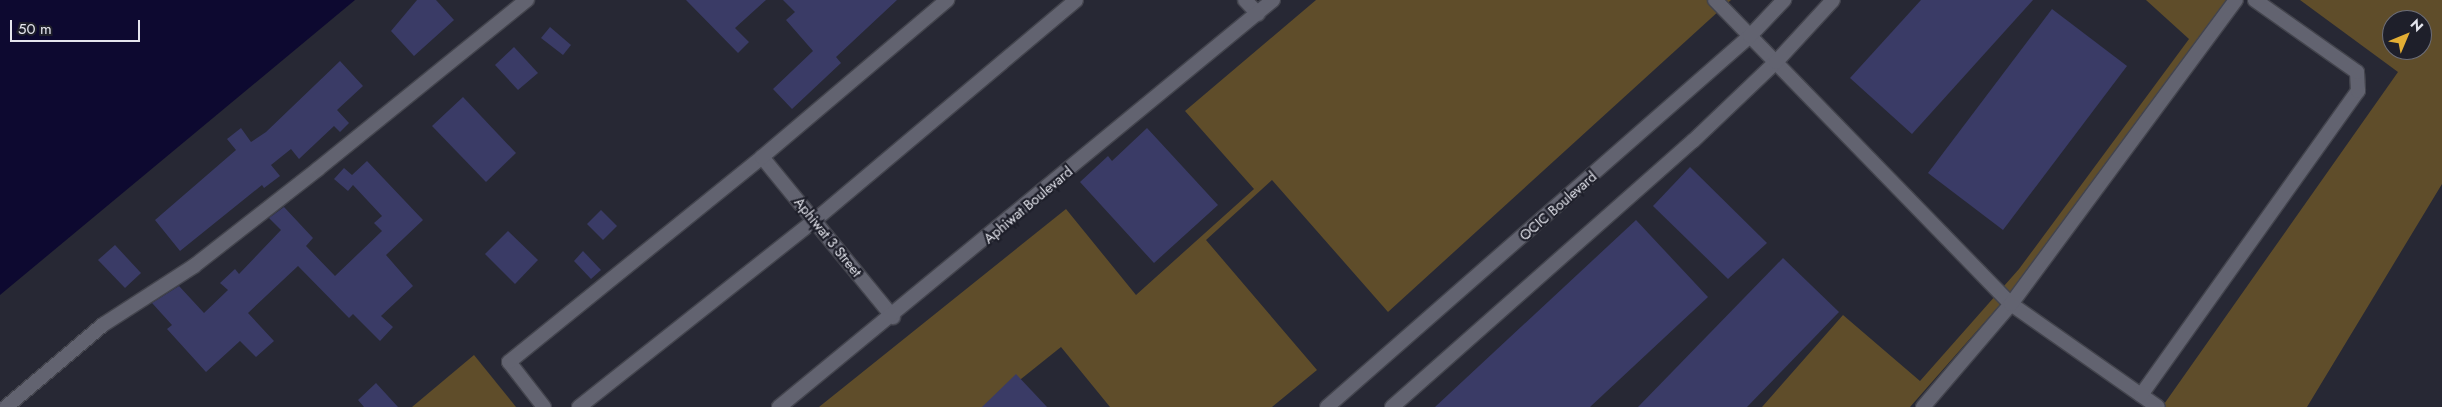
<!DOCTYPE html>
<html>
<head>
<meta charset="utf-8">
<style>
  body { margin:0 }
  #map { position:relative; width:2442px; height:407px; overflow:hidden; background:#272834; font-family:Jost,sans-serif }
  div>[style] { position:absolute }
  .green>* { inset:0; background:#5f4d2a }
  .water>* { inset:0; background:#0d0930 }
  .building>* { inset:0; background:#3a3b66 }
  .roads { filter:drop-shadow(1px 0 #43444d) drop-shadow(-1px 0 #43444d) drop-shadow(0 1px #43444d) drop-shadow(0 -1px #43444d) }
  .minor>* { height:14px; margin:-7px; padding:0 7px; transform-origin:7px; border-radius:7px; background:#626370 }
  .tertiary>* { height:14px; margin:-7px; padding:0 7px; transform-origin:7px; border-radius:7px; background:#626370 }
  span { translate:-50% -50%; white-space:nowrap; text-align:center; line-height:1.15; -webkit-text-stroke:4.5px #1e1f2a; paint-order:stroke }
  .street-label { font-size:14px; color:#e4e5ed }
  .north { position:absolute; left:2382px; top:10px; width:50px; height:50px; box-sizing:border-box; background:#1e1f2a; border:1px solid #6d6e78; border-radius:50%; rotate:45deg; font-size:14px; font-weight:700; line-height:20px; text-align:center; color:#e4e5ed }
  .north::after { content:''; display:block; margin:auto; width:18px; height:22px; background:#e3ae34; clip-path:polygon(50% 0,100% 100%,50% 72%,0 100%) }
  .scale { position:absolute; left:10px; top:20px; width:130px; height:22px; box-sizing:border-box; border:2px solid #e4e5ed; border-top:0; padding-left:6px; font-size:15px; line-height:18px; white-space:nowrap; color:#e4e5ed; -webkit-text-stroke:4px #1e1f2a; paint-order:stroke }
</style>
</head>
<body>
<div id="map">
  <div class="green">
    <i style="clip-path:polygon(1316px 0,1731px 0,1388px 312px,1272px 180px,1206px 240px,1317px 370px,1272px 407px,1110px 407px,1061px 347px,986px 407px,819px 407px,1066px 209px,1136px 295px,1254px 189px,1185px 111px)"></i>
    <i style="clip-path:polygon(2146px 0,2228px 0,2026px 275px,1910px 407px,1762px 407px,1843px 315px,1920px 381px,2019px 269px,2189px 39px)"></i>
    <i style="clip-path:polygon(evenodd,2300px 0,2442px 0,2442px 184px,2307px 407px,2162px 407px,2398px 72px,2300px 0,2392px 20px,2422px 20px,2422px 50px,2392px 50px,2392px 20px)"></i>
    <i style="clip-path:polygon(474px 355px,516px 407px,412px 407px)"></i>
  </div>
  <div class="water">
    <i style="clip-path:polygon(0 0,355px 0,0 295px)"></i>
  </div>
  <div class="building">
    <i style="clip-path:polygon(417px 0,436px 0,454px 20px,414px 56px,391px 31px)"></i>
    <i style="clip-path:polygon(686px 0,766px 0,735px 28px,749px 42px,738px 53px)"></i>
    <i style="clip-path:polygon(783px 0,897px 0,836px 57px,841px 63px,792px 109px,773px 89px,813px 51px,786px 20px,795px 12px)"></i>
    <i style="clip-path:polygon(1921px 0,2033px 0,1912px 134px,1850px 78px)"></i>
    <i style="clip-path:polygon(2052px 9px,2127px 66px,2003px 230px,1928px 173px)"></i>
    <i style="clip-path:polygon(550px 27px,571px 45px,563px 55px,541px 38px)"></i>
    <i style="clip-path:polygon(514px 47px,538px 73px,518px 90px,495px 65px)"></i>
    <i style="clip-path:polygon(340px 61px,363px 86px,337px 110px,349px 123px,340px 132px,334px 126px,299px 159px,291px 149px,271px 165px,280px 176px,264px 188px,262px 185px,180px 251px,155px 220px,236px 150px,227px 139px,241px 128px,251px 142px,266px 132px)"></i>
    <i style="clip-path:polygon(463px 97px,516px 153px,486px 182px,432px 126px)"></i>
    <i style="clip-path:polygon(1147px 128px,1218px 205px,1154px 263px,1080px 182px,1108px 156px,1112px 161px)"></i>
    <i style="clip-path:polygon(367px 161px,423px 220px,386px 255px,413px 286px,381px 316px,393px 327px,380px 341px,353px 314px,349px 318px,298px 266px,248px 313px,274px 341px,256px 357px,240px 341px,206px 372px,167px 329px,172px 325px,152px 303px,179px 286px,204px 313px,228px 290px,220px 283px,235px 269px,239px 274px,281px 230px,269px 218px,284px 207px,313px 238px,306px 246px,335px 276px,382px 231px,374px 223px,382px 216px,353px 185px,348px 191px,334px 179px,344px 168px,352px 175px)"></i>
    <i style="clip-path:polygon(1690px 167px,1767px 243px,1728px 279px,1653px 206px)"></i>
    <i style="clip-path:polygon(601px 210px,617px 226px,603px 240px,587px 224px)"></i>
    <i style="clip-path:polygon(1636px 220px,1708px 297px,1590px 407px,1435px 407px)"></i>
    <i style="clip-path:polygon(508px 231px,538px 260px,515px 284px,485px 254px)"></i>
    <i style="clip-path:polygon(115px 245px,141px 273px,125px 288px,98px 260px)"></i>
    <i style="clip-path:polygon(583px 251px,601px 270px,591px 279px,574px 261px)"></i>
    <i style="clip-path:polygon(1783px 258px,1839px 312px,1747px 407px,1638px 407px)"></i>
    <i style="clip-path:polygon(1016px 374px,1047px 407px,982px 407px)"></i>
    <i style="clip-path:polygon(376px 383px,398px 407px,364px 407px,358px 400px)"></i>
  </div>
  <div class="roads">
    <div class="minor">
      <i style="left:1245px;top:0;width:19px;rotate:47deg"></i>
      <i style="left:1715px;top:0;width:424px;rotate:45.8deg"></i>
      <i style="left:2011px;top:304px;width:179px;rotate:35deg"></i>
      <i style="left:762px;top:157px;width:207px;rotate:50.7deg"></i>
      <i style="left:2141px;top:395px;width:374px;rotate:-54.5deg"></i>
      <i style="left:2358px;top:91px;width:19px;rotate:-93deg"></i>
      <i style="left:2357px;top:72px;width:125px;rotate:-144.8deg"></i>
      <i style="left:6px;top:407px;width:128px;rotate:-40.3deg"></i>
      <i style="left:104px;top:324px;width:107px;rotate:-32.8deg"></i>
      <i style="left:194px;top:266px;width:157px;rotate:-38deg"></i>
      <i style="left:318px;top:169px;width:269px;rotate:-39deg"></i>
      <i style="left:544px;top:407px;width:57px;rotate:-127.9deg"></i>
      <i style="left:509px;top:362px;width:326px;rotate:-39deg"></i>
      <i style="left:762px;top:157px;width:243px;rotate:-40.3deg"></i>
      <i style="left:579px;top:407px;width:301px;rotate:-38.4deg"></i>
      <i style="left:815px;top:220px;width:341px;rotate:-40.1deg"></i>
      <i style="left:1923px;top:407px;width:135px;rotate:-49.5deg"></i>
      <i style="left:2011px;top:304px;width:378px;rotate:-53.5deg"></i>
    </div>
    <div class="tertiary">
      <i style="left:779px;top:407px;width:640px;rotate:-39.48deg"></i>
      <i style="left:1327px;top:407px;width:563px;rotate:-41.25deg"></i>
      <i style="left:1750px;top:36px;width:50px;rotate:-46.6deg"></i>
      <i style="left:1392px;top:407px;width:402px;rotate:-41.5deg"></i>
      <i style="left:1693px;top:141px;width:115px;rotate:-43.6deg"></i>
      <i style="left:1776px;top:62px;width:84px;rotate:-47.4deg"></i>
    </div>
  </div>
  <div class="street-label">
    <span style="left:1028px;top:205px;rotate:-40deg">Aphiwat Boulevard</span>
    <span style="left:1558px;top:206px;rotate:-41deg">OCIC Boulevard</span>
    <span style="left:828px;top:237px;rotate:51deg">Aphiwat 3 Street</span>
  </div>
  <div class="north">N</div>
  <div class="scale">50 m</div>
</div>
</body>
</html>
